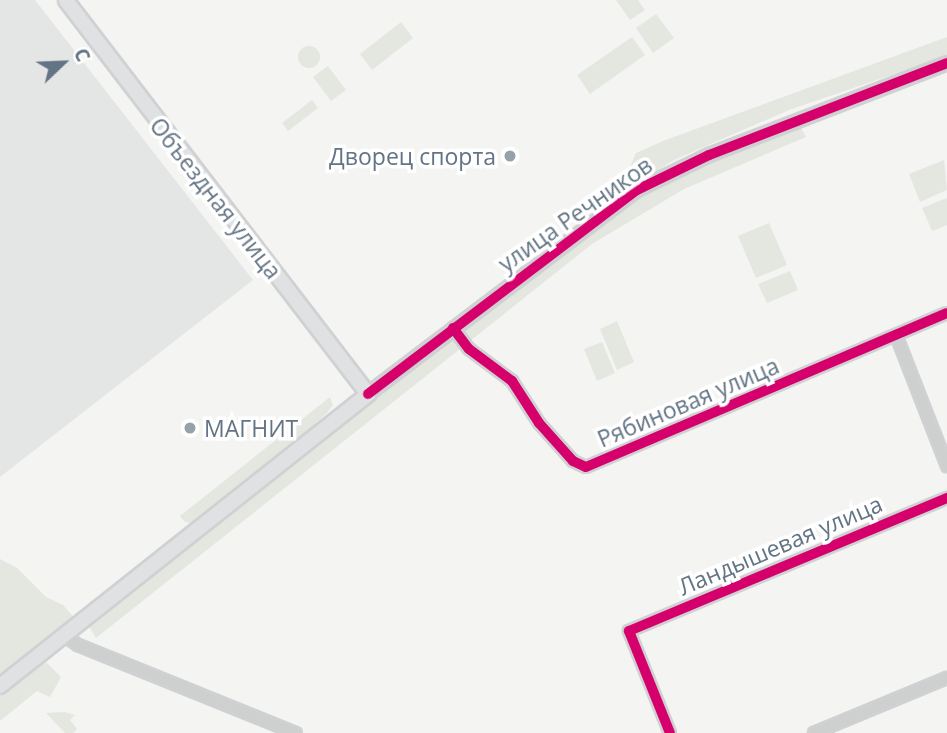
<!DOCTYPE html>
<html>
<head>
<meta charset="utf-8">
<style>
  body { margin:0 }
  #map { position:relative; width:947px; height:733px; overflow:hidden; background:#f4f4f2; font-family:"Open Sans",sans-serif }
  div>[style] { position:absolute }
  .built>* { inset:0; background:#e4e6e5 }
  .green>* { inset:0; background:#e4e7e0 }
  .round { border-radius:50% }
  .roads { filter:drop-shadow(2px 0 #cfd1d2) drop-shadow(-2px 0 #cfd1d2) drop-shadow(0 2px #cfd1d2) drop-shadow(0 -2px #cfd1d2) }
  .minor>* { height:10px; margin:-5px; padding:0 5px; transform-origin:5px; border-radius:5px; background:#cecfcf }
  .tertiary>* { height:12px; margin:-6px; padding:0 6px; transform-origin:6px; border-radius:6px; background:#cecfcf }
  .secondary>* { height:14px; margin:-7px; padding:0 7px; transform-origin:7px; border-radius:7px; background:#e0e1e2 }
  .cycleway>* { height:10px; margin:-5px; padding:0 5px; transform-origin:5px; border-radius:5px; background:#d6006c }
  .dots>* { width:19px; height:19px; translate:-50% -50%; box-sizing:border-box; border:4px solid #fff; border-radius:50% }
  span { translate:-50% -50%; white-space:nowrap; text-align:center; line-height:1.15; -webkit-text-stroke:7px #fff; paint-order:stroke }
  .poi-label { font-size:23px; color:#637484 }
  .right { translate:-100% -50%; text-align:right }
  .left { translate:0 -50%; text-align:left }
  .street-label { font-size:23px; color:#637484 }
  .north { position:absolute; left:28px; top:28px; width:70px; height:70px; -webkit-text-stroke:5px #fff; paint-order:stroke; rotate:67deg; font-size:19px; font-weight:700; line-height:28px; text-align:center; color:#637484 }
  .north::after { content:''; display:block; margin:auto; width:24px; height:32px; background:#637484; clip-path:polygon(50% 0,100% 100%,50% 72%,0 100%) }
</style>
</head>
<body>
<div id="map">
  <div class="built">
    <i style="clip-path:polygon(0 0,35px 0,253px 280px,0 477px)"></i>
  </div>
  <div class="green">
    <i style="clip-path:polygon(616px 0,638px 0,645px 10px,630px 20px)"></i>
    <i style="clip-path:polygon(656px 14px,674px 38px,653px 53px,636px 28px)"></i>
    <i style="clip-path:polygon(401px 22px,413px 38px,372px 70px,360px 54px)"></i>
    <i style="clip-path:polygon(632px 37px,645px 55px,590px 94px,577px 75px)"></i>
    <i style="clip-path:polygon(947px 37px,947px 56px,789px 110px,674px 160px,628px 189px,622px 185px,636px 153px,663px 141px)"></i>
    <i class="round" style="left:298px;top:46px;width:22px;height:22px"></i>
    <i style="clip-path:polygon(328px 66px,346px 90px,331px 101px,313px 77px)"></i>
    <i style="clip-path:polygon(312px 100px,318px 108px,288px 131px,282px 123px)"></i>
    <i style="clip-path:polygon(799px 124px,806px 137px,684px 189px,592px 244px,96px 638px,89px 626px,506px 292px,632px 201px,710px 159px)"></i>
    <i style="clip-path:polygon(944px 160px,947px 190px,920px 202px,909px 174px)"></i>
    <i style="clip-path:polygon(947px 198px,947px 225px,932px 231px,922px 208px)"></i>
    <i style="clip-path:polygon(769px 223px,787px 265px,756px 278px,738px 236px)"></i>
    <i style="clip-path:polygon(790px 271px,798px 290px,767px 303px,758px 284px)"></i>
    <i style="clip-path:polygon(617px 321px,634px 362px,617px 370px,600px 329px)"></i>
    <i style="clip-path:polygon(602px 342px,615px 373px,597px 381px,584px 349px)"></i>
    <i style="clip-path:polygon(330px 397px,333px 405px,327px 413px,300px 438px,194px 524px,185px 522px,180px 516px)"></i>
    <i style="clip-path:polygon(0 559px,17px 568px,46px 597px,63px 605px,76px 620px,0 680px)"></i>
    <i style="clip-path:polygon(46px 662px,61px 677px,50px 697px,37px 691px,0 721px,0 695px)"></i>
    <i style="clip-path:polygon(65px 712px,75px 715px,70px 720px,77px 729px,73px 733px,65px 733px,46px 713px)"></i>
  </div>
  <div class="roads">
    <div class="minor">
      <i style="left:453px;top:328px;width:26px;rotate:53deg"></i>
      <i style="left:469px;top:349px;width:54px;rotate:36.7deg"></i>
      <i style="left:512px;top:381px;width:50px;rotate:57.3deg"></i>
      <i style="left:539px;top:423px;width:51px;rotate:48.2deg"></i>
      <i style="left:573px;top:461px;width:14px;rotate:25deg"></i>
      <i style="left:586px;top:467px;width:392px;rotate:-23.1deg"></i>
      <i style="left:896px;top:335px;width:141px;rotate:68.7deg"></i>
      <i style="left:64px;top:635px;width:17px;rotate:36deg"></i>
      <i style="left:78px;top:645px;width:235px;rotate:22deg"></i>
      <i style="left:670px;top:733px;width:110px;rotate:-111.9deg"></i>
      <i style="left:629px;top:631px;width:345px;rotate:-22.7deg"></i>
      <i style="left:814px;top:733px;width:144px;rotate:-22.5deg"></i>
    </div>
    <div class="tertiary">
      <i style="left:368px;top:394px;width:338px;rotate:-37.2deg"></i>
      <i style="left:637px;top:190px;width:80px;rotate:-25.9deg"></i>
      <i style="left:709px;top:155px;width:255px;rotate:-21.1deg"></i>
    </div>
    <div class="secondary">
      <i style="left:0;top:686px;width:470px;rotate:-38.4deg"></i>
      <i style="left:368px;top:394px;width:496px;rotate:-127.5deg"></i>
    </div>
  </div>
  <div class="cycleway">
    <i style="left:453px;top:328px;width:26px;rotate:53deg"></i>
    <i style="left:469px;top:349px;width:54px;rotate:36.7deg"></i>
    <i style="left:512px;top:381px;width:50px;rotate:57.3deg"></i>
    <i style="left:539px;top:423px;width:51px;rotate:48.2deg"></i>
    <i style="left:573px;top:461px;width:14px;rotate:25deg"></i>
    <i style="left:586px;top:467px;width:392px;rotate:-23.1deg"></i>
    <i style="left:368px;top:394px;width:338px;rotate:-37.2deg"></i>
    <i style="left:637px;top:190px;width:80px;rotate:-25.9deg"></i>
    <i style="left:709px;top:155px;width:255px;rotate:-21.1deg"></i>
    <i style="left:670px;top:733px;width:110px;rotate:-111.9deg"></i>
    <i style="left:629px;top:631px;width:345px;rotate:-22.7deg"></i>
  </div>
  <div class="dots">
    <i style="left:510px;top:156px;background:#96a1aa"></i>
    <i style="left:190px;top:428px;background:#96a1aa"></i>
  </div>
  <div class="poi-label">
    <span class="right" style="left:496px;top:156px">Дворец спорта</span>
    <span class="left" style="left:204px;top:428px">МАГНИТ</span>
  </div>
  <div class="street-label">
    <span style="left:216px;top:198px;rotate:52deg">Объездная улица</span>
    <span style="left:575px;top:214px;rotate:-35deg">улица Речников</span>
    <span style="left:688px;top:402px;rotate:-23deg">Рябиновая улица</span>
    <span style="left:780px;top:545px;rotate:-23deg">Ландышевая улица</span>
  </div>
  <div class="north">С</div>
</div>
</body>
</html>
